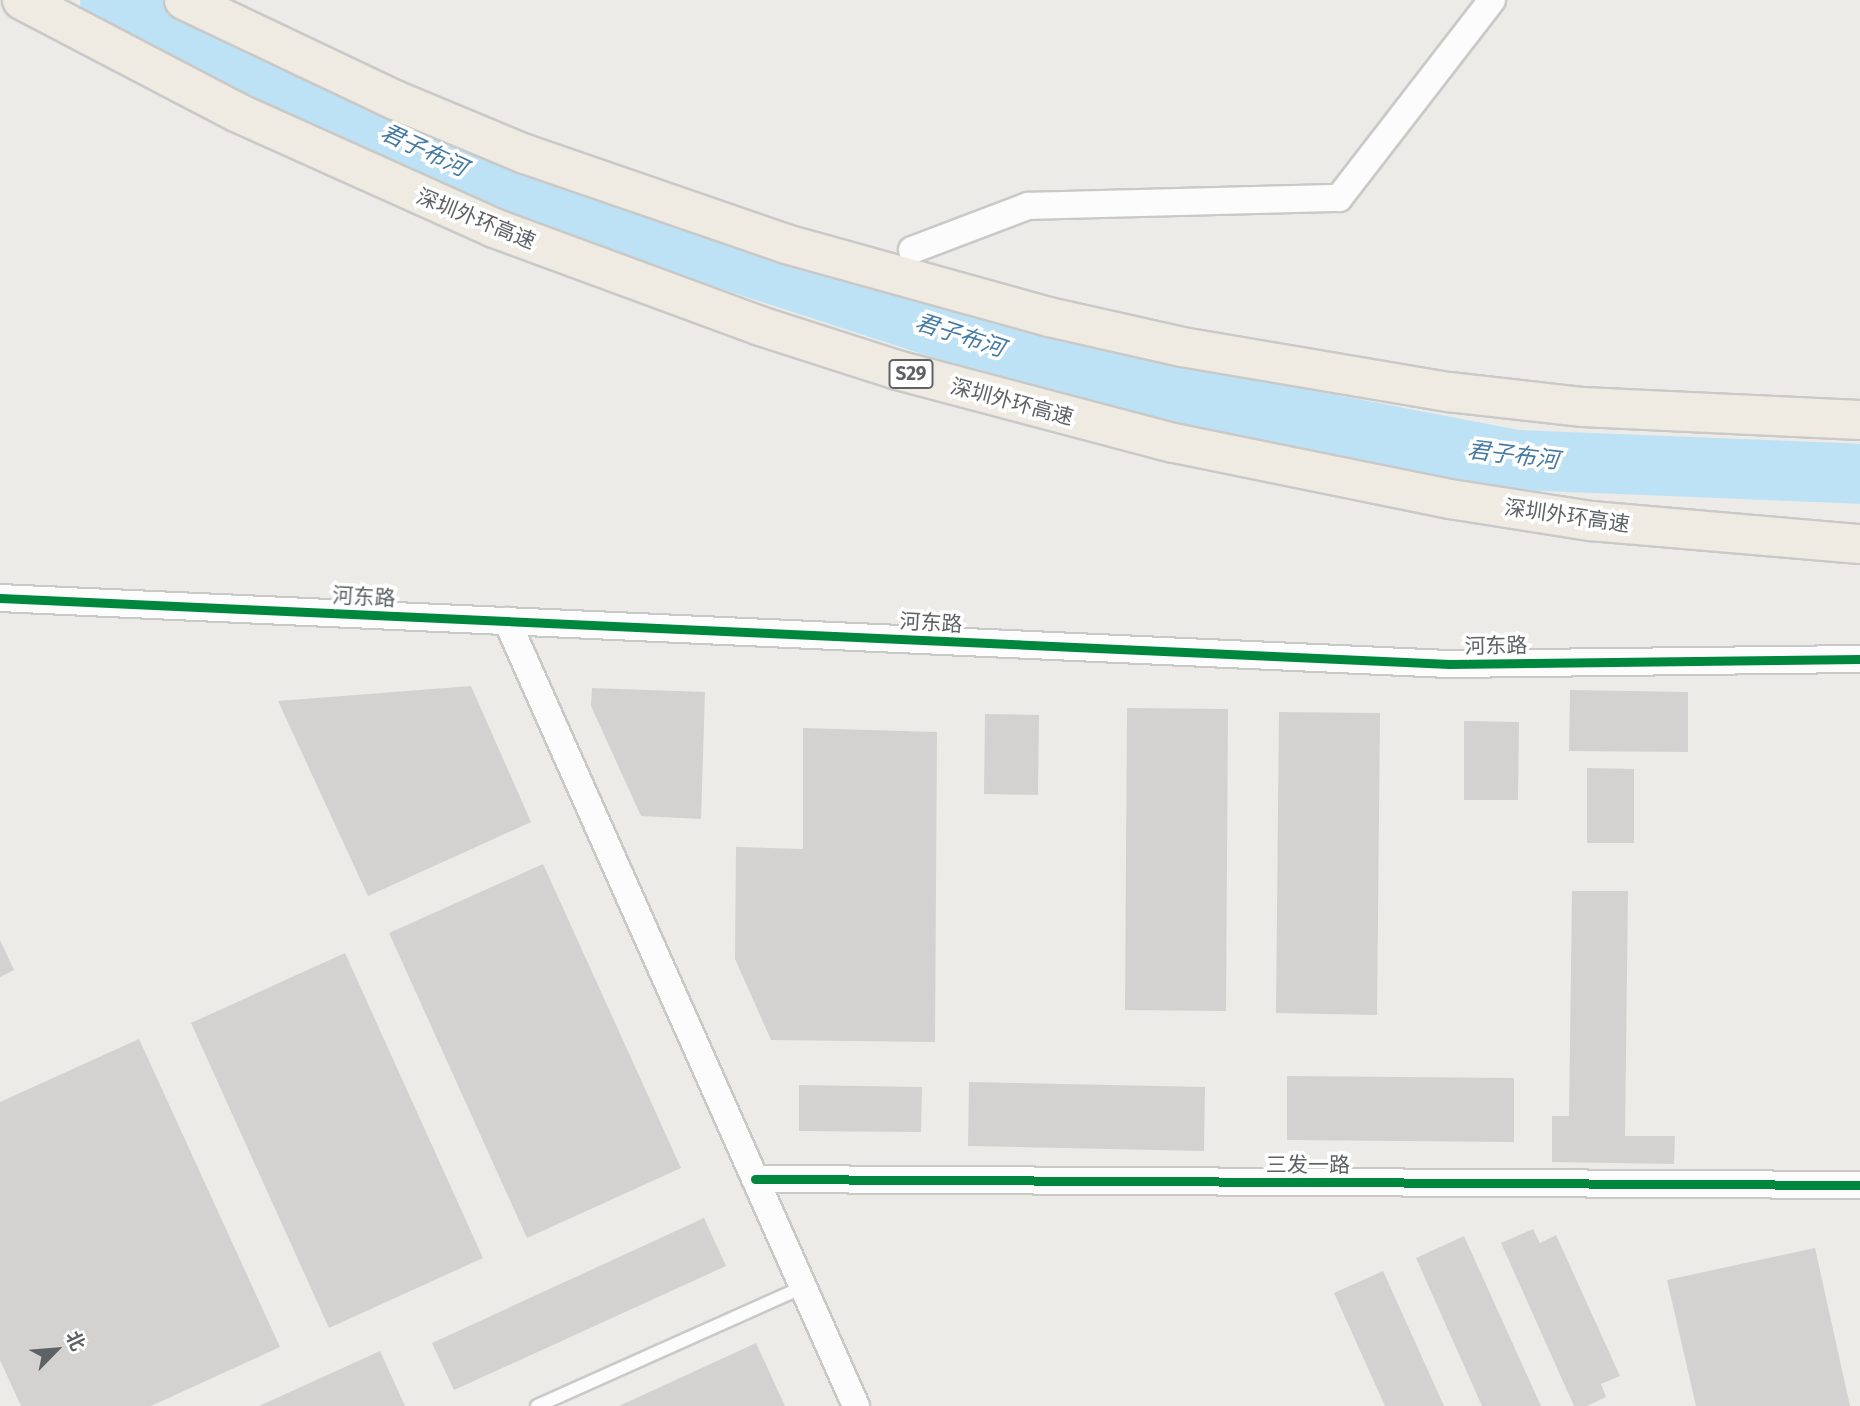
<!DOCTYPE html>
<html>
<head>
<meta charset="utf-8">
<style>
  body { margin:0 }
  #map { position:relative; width:1860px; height:1406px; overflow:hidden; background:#edebe8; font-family:"Fira Sans","Noto Sans SC",sans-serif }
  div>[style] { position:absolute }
  .river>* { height:60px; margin:-30px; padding:0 30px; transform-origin:30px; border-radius:30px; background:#bee2f5 }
  .building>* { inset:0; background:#d4d2d1 }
  .roads { filter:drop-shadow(2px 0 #c9c9c8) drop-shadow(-2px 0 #c9c9c8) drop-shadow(0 2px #c9c9c8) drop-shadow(0 -2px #c9c9c8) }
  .lane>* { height:12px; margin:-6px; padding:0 6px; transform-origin:6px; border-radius:6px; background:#fcfcfc }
  .street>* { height:26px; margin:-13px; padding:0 13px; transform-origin:13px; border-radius:13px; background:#fcfcfc }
  .highway>* { height:38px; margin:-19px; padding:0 19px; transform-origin:19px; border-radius:19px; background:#efebe3 }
  .cycleway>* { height:9px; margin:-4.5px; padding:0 4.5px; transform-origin:4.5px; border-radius:4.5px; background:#00873e }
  span { translate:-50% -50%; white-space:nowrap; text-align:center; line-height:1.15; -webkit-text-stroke:7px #fff; paint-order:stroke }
  .shield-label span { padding:2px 5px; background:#fff; border:2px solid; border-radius:5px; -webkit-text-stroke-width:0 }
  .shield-label { font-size:19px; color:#5e6265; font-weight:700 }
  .street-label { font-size:21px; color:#5e6265 }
  .water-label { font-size:23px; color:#447aa4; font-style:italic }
  .north { position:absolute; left:21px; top:1315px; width:70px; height:70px; -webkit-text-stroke:5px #fff; paint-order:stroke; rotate:65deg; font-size:19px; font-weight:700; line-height:28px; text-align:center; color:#5e6265 }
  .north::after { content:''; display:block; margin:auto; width:24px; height:32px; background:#5e6265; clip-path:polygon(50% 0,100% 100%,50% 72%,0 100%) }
</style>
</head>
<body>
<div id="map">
  <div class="river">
    <i style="left:110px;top:0;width:424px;rotate:25.5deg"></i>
    <i style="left:493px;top:183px;width:634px;rotate:18.01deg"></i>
    <i style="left:1096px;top:379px;width:429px;rotate:10.9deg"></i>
    <i style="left:1517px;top:460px;width:343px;rotate:2.3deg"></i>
  </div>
  <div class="building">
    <i style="clip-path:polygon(471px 686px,531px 822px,368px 896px,278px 701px)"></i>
    <i style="clip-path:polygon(592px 688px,705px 692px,701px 819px,641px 816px,591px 706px)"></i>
    <i style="clip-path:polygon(1570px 690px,1688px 692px,1688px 752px,1569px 751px)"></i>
    <i style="clip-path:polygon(1127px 708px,1228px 709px,1226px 1011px,1125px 1010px)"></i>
    <i style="clip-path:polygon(1279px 712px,1380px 713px,1377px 1015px,1276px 1013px)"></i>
    <i style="clip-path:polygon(985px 714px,1039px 715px,1038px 795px,984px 794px)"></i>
    <i style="clip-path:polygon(1464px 721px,1519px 722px,1518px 800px,1464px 800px)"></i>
    <i style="clip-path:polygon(803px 728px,937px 732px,935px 1042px,771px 1040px,735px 959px,736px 847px,803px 849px)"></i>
    <i style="clip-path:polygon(1587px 768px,1634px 769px,1634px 843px,1587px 843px)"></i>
    <i style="clip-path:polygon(543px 864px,681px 1168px,527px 1238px,389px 933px)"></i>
    <i style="clip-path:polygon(1572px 891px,1628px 891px,1625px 1136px,1675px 1136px,1674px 1164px,1552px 1162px,1552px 1116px,1569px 1116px)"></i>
    <i style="clip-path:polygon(0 940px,14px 970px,0 977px)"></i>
    <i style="clip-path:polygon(345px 953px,483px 1258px,329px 1328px,191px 1023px)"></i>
    <i style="clip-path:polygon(139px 1039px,280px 1347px,151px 1406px,21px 1406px,0 1360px,0 1102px)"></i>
    <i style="clip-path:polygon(1287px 1076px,1514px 1078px,1514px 1142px,1287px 1140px)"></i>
    <i style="clip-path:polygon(969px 1082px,1205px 1087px,1204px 1151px,968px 1146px)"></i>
    <i style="clip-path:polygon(799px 1085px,922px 1087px,921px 1132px,799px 1131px)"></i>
    <i style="clip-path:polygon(704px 1218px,726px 1266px,454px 1390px,432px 1343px)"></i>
    <i style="clip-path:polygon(1533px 1229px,1540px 1243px,1556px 1235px,1620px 1376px,1601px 1384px,1606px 1397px,1587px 1406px,1574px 1406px,1501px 1243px)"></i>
    <i style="clip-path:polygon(1464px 1236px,1541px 1406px,1482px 1406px,1416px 1258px)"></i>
    <i style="clip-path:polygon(1815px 1248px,1850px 1406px,1696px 1406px,1667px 1280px)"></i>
    <i style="clip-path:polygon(1383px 1271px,1444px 1406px,1385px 1406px,1334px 1293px)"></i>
    <i style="clip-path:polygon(756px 1343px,785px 1406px,619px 1406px)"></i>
    <i style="clip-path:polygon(380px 1351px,405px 1406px,259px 1406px)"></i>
  </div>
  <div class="roads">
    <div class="lane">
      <i style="left:537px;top:1406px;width:291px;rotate:-24.1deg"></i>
    </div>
    <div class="street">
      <i style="left:912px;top:250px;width:124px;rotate:-20.8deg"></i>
      <i style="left:1028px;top:206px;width:311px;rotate:-1.5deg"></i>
      <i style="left:1339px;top:198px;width:250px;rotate:-52.3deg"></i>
      <i style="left:0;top:598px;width:1451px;rotate:2.61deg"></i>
      <i style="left:1449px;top:664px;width:411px;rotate:-0.7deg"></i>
      <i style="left:507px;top:621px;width:859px;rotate:66.03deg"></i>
      <i style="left:755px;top:1179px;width:1105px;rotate:0.31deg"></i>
    </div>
    <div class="highway">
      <i style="left:22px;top:0;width:242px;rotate:27.6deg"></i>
      <i style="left:236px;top:112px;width:283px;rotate:24.2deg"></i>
      <i style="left:494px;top:228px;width:283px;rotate:20.2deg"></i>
      <i style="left:760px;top:326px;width:144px;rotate:17.8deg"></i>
      <i style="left:897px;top:370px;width:286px;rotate:14.8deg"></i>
      <i style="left:1174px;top:443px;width:282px;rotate:11.5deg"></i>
      <i style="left:1450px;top:499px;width:143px;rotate:8.9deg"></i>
      <i style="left:1591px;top:521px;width:270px;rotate:4.9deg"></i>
      <i style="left:184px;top:0;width:233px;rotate:25.4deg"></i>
      <i style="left:395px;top:100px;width:141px;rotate:22.6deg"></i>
      <i style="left:525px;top:154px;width:276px;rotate:19deg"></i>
      <i style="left:786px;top:244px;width:273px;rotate:15.5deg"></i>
      <i style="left:1049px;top:317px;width:136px;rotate:12.7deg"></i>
      <i style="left:1182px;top:347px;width:271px;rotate:9.6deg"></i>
      <i style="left:1449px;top:392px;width:135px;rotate:6.4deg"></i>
      <i style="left:1583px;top:407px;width:277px;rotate:2.7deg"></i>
    </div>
  </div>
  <div class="cycleway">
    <i style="left:0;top:598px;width:1451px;rotate:2.61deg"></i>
    <i style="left:1449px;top:664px;width:411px;rotate:-0.7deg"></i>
    <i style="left:755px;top:1179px;width:1105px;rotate:0.31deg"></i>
  </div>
  <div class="shield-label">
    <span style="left:911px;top:374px">S29</span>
  </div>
  <div class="street-label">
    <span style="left:476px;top:219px;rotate:22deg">深圳外环高速</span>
    <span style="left:1012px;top:402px;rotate:15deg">深圳外环高速</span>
    <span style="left:1567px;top:516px;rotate:8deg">深圳外环高速</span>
    <span style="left:364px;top:597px;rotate:3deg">河东路</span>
    <span style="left:931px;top:623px;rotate:3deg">河东路</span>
    <span style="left:1496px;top:646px;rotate:-1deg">河东路</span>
    <span style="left:1308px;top:1165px">三发一路</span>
  </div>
  <div class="water-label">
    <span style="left:424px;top:150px;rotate:25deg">君子布河</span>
    <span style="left:960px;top:335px;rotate:18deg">君子布河</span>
    <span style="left:1513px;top:455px;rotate:7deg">君子布河</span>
  </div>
  <div class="north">北</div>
</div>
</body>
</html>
